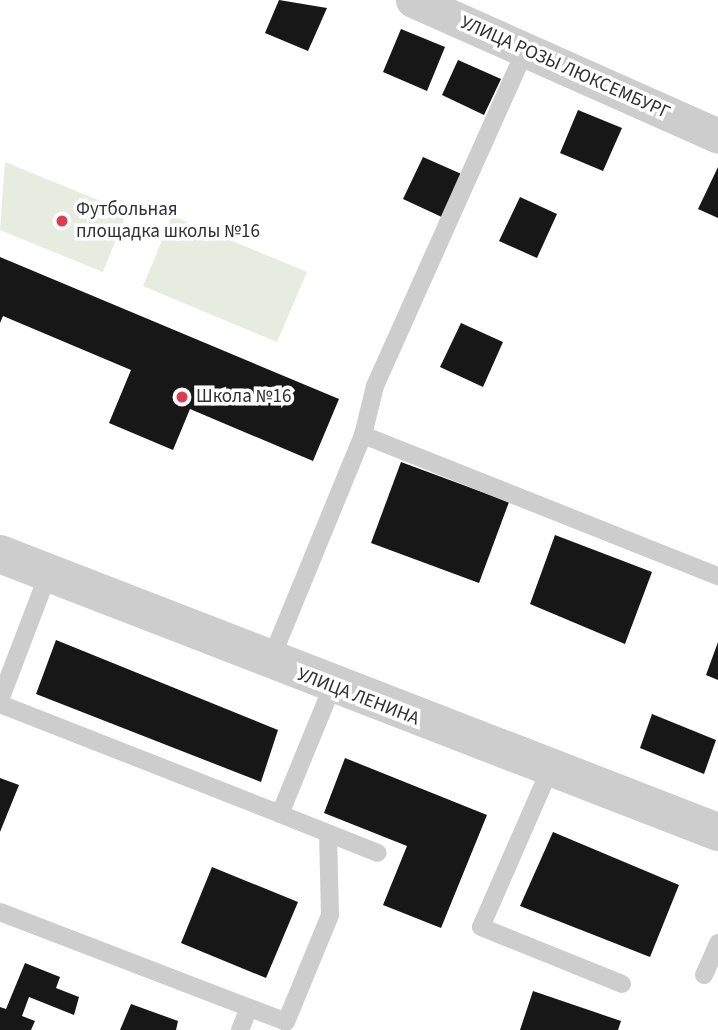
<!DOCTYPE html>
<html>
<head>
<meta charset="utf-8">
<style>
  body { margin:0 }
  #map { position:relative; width:718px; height:1030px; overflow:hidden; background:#fff; font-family:"Source Sans 3",sans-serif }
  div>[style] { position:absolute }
  .green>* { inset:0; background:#e6ecdf }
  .building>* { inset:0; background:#171717 }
  .service>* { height:18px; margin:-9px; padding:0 9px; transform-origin:9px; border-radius:9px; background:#cdcdcd }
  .minor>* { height:35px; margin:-17.5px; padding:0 17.5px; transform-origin:17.5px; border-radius:17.5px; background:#cdcdcd }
  .tertiary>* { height:38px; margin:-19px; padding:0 19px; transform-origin:19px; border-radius:19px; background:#cdcdcd }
  .dots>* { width:19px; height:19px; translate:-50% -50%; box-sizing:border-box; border:4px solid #fff; border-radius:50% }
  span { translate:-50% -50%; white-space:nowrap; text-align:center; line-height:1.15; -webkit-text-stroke:7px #fff; paint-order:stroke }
  .street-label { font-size:19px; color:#303030 }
  .poi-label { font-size:19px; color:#303030 }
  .left { translate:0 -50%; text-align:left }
</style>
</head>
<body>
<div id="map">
  <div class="green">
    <i style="clip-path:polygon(5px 162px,127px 212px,103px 272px,0 230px)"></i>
    <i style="clip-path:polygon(172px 216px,307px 272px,277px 342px,143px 286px)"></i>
  </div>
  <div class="building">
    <i style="clip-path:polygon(279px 0,327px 8px,308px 51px,265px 33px)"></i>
    <i style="clip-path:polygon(401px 29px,445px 47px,427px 91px,383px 72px)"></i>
    <i style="clip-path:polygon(458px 60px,501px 79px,484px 115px,442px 95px)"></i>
    <i style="clip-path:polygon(578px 110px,622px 128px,603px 171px,560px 153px)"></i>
    <i style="clip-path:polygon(423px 157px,466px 176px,446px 219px,403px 199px)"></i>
    <i style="clip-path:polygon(718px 167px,718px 218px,698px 209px)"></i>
    <i style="clip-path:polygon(520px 197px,557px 214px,537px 258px,499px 241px)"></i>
    <i style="clip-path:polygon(0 257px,339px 399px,313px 461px,190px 409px,173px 450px,109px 423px,131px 370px,3px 316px,0 323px)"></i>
    <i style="clip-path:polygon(461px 323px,503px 342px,483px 387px,440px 367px)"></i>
    <i style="clip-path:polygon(401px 462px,509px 502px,479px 583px,371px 543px)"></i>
    <i style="clip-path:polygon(555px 535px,652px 572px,625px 644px,530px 604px)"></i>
    <i style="clip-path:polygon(56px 640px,278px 730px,261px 782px,36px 694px)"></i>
    <i style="clip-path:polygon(718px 642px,718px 680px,706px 675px)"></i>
    <i style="clip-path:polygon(652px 714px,716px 740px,704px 774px,640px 748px)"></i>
    <i style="clip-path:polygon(345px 758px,487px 815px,441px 928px,383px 905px,407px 846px,324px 813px)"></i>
    <i style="clip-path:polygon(0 778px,19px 785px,0 832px)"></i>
    <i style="clip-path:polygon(553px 832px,679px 885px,650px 957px,520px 906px)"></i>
    <i style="clip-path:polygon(212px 867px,298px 902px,266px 978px,181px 943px)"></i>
    <i style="clip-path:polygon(25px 963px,60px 977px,56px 988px,79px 997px,74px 1015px,29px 997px,22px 1016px,35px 1021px,31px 1030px,0 1030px,0 1007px,6px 1009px)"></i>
    <i style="clip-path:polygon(533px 991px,621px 1021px,618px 1030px,520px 1030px)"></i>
    <i style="clip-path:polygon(131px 1004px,178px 1021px,176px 1030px,120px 1030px)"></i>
  </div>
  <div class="service">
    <i style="left:363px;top:435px;width:382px;rotate:21.7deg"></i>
    <i style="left:269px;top:664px;width:248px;rotate:-67.7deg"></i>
    <i style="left:363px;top:435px;width:50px;rotate:-76.2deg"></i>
    <i style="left:375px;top:386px;width:367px;rotate:-65.9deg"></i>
    <i style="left:0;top:700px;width:135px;rotate:-69.1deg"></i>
    <i style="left:0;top:704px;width:301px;rotate:21.4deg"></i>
    <i style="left:280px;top:814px;width:137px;rotate:-67.7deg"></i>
    <i style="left:550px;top:769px;width:172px;rotate:113.6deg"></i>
    <i style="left:481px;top:927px;width:152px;rotate:22deg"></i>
    <i style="left:280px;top:814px;width:105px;rotate:21.7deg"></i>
    <i style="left:0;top:912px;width:306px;rotate:21deg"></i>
    <i style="left:286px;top:1022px;width:116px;rotate:-67.6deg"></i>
    <i style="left:330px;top:915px;width:81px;rotate:-91.4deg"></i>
    <i style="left:704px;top:975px;width:35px;rotate:-66deg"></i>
    <i style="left:240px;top:1030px;width:24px;rotate:-68deg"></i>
  </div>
  <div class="minor">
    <i style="left:413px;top:0;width:334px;rotate:24deg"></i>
  </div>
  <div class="tertiary">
    <i style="left:0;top:554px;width:770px;rotate:21.17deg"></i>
  </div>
  <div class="dots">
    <i style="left:62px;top:221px;background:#dc3d50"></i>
    <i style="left:182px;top:397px;background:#dc3d50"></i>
  </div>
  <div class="street-label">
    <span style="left:565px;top:68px;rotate:24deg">УЛИЦА РОЗЫ ЛЮКСЕМБУРГ</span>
    <span style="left:358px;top:697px;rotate:21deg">УЛИЦА ЛЕНИНА</span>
  </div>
  <div class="poi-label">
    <span class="left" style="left:76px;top:221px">Футбольная<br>площадка школы №16</span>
    <span class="left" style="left:196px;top:397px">Школа №16</span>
  </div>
</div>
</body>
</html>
